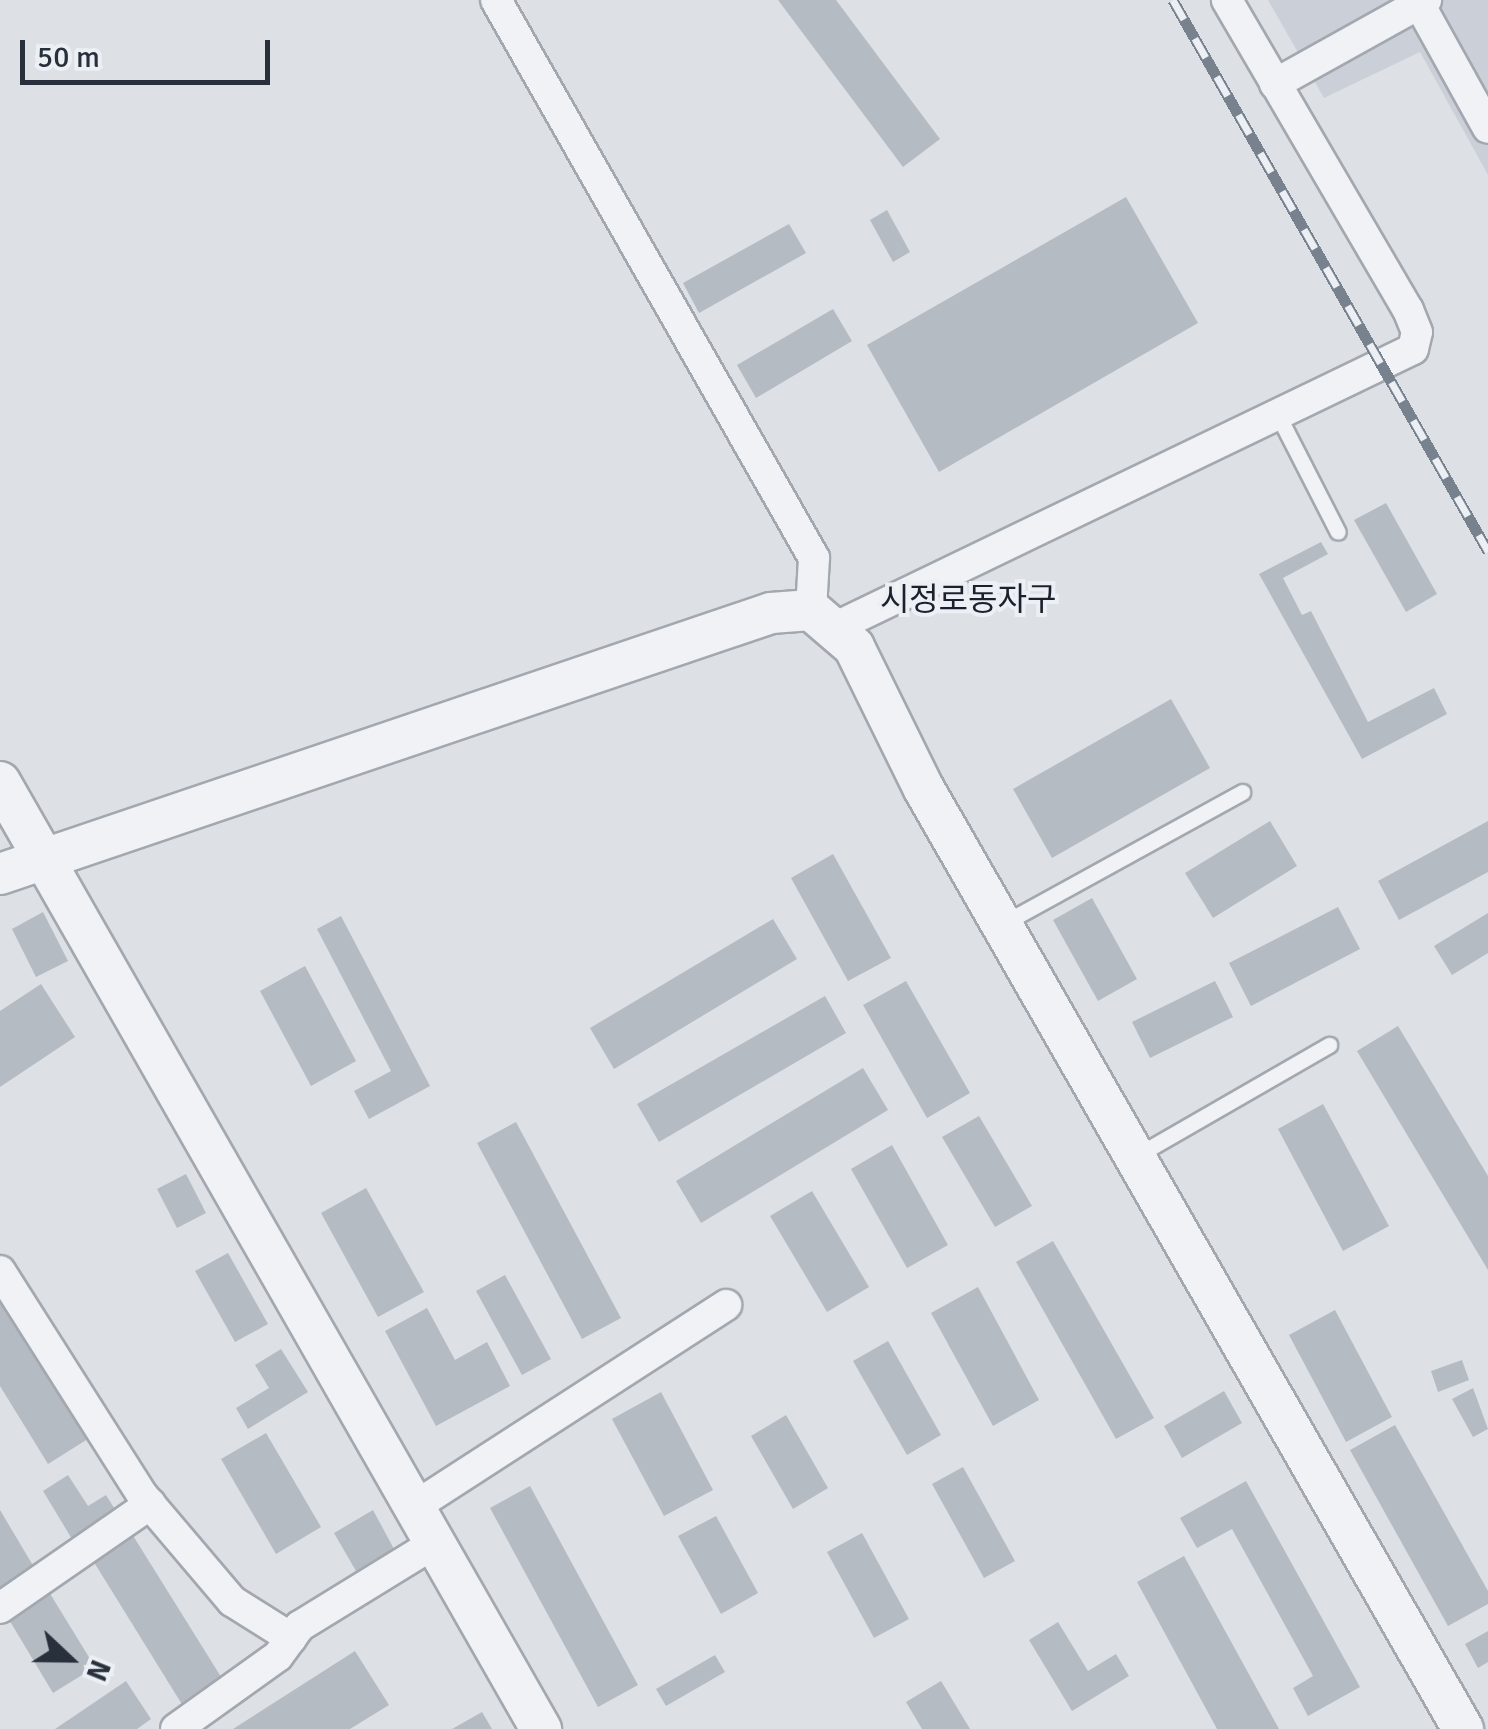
<!DOCTYPE html>
<html>
<head>
<meta charset="utf-8">
<style>
  body { margin:0 }
  #map { position:relative; width:1488px; height:1729px; overflow:hidden; background:#dde1e6; font-family:Signika,"Noto Sans KR",sans-serif }
  div>[style] { position:absolute }
  .built>* { inset:0; background:#cbd0d8 }
  .building>* { inset:0; background:#b5bbc2 }
  .roads { filter:drop-shadow(2px 0 #a3a8b0) drop-shadow(-2px 0 #a3a8b0) drop-shadow(0 2px #a3a8b0) drop-shadow(0 -2px #a3a8b0) }
  .service>* { height:15px; margin:-7.5px; padding:0 7.5px; transform-origin:7.5px; border-radius:7.5px; background:#f0f2f5 }
  .minor>* { height:30px; margin:-15px; padding:0 15px; transform-origin:15px; border-radius:15px; background:#f0f2f5 }
  .tertiary>* { height:40px; margin:-20px; padding:0 20px; transform-origin:20px; border-radius:20px; background:#f0f2f5 }
  .rail>* { height:11px; margin-top:-5.5px; transform-origin:0; background:repeating-linear-gradient(90deg,#ecf0f4 0 22px,#78818e 0 44px); box-sizing:border-box; border-block:2px solid #78818e }
  span { translate:-50% -50%; white-space:nowrap; text-align:center; line-height:1.15; -webkit-text-stroke:8px #ecf0f4; paint-order:stroke }
  .quarter-label { font-size:32px; color:#1a212c }
  .north { position:absolute; left:20px; top:1609px; width:100px; height:100px; -webkit-text-stroke:8px #ecf0f4; paint-order:stroke; rotate:112deg; font-size:28px; font-weight:700; line-height:40px; text-align:center; color:#28303c }
  .north::after { content:''; display:block; margin:auto; width:35px; height:45px; background:#28303c; clip-path:polygon(50% 0,100% 100%,50% 72%,0 100%) }
  .scale { position:absolute; left:20px; top:40px; width:250px; height:45px; box-sizing:border-box; border:5px solid #28303c; border-top:0; padding-left:12px; font-size:30px; line-height:35px; white-space:nowrap; color:#28303c; -webkit-text-stroke:8px #ecf0f4; paint-order:stroke }
</style>
</head>
<body>
<div id="map">
  <div class="built">
    <i style="clip-path:polygon(1268px 0,1488px 0,1488px 175px,1420px 52px,1324px 98px)"></i>
  </div>
  <div class="building">
    <i style="clip-path:polygon(778px 0,836px 0,940px 139px,903px 167px)"></i>
    <i style="clip-path:polygon(1126px 197px,1198px 323px,939px 472px,867px 345px)"></i>
    <i style="clip-path:polygon(887px 210px,910px 252px,893px 262px,870px 220px)"></i>
    <i style="clip-path:polygon(789px 224px,806px 253px,699px 313px,683px 283px)"></i>
    <i style="clip-path:polygon(833px 309px,852px 341px,756px 398px,737px 365px)"></i>
    <i style="clip-path:polygon(1386px 503px,1437px 594px,1406px 612px,1354px 520px)"></i>
    <i style="clip-path:polygon(1321px 542px,1328px 554px,1283px 578px,1302px 615px,1311px 611px,1368px 722px,1434px 688px,1447px 714px,1362px 759px,1259px 574px)"></i>
    <i style="clip-path:polygon(1171px 699px,1210px 768px,1052px 858px,1013px 789px)"></i>
    <i style="clip-path:polygon(1270px 821px,1297px 866px,1213px 918px,1185px 873px)"></i>
    <i style="clip-path:polygon(1488px 821px,1488px 872px,1399px 920px,1378px 881px)"></i>
    <i style="clip-path:polygon(833px 854px,891px 958px,848px 981px,791px 878px)"></i>
    <i style="clip-path:polygon(1092px 898px,1137px 979px,1098px 1001px,1053px 920px)"></i>
    <i style="clip-path:polygon(1338px 907px,1360px 949px,1251px 1006px,1229px 963px)"></i>
    <i style="clip-path:polygon(43px 912px,68px 961px,36px 977px,12px 929px)"></i>
    <i style="clip-path:polygon(1488px 913px,1488px 953px,1452px 975px,1434px 946px)"></i>
    <i style="clip-path:polygon(341px 916px,430px 1086px,369px 1119px,354px 1091px,391px 1071px,317px 929px)"></i>
    <i style="clip-path:polygon(773px 919px,797px 959px,614px 1069px,590px 1028px)"></i>
    <i style="clip-path:polygon(305px 966px,356px 1061px,311px 1086px,260px 991px)"></i>
    <i style="clip-path:polygon(906px 981px,970px 1093px,927px 1118px,863px 1005px)"></i>
    <i style="clip-path:polygon(1215px 981px,1233px 1017px,1150px 1058px,1132px 1022px)"></i>
    <i style="clip-path:polygon(41px 984px,75px 1037px,0 1087px,0 1011px)"></i>
    <i style="clip-path:polygon(825px 996px,846px 1033px,659px 1142px,637px 1104px)"></i>
    <i style="clip-path:polygon(1398px 1026px,1488px 1176px,1488px 1270px,1357px 1051px)"></i>
    <i style="clip-path:polygon(863px 1068px,888px 1110px,701px 1223px,676px 1181px)"></i>
    <i style="clip-path:polygon(1323px 1104px,1389px 1226px,1343px 1251px,1278px 1129px)"></i>
    <i style="clip-path:polygon(979px 1116px,1032px 1206px,995px 1227px,942px 1137px)"></i>
    <i style="clip-path:polygon(516px 1122px,621px 1318px,582px 1339px,477px 1143px)"></i>
    <i style="clip-path:polygon(892px 1145px,948px 1245px,907px 1268px,851px 1169px)"></i>
    <i style="clip-path:polygon(186px 1174px,206px 1213px,177px 1228px,157px 1189px)"></i>
    <i style="clip-path:polygon(366px 1188px,424px 1292px,378px 1317px,321px 1213px)"></i>
    <i style="clip-path:polygon(812px 1191px,869px 1287px,827px 1312px,770px 1216px)"></i>
    <i style="clip-path:polygon(1053px 1241px,1154px 1418px,1116px 1439px,1016px 1262px)"></i>
    <i style="clip-path:polygon(228px 1253px,268px 1324px,235px 1342px,195px 1271px)"></i>
    <i style="clip-path:polygon(505px 1275px,551px 1359px,522px 1375px,476px 1291px)"></i>
    <i style="clip-path:polygon(978px 1287px,1039px 1400px,993px 1426px,931px 1313px)"></i>
    <i style="clip-path:polygon(0 1292px,91px 1437px,48px 1464px,0 1386px)"></i>
    <i style="clip-path:polygon(427px 1308px,455px 1360px,487px 1342px,510px 1386px,436px 1426px,385px 1331px)"></i>
    <i style="clip-path:polygon(1335px 1310px,1392px 1417px,1346px 1442px,1289px 1335px)"></i>
    <i style="clip-path:polygon(888px 1341px,941px 1435px,907px 1455px,853px 1361px)"></i>
    <i style="clip-path:polygon(281px 1349px,308px 1392px,248px 1429px,236px 1408px,269px 1388px,255px 1365px)"></i>
    <i style="clip-path:polygon(1462px 1360px,1469px 1380px,1438px 1392px,1431px 1371px)"></i>
    <i style="clip-path:polygon(1473px 1388px,1488px 1429px,1473px 1437px,1452px 1399px)"></i>
    <i style="clip-path:polygon(1224px 1391px,1242px 1423px,1182px 1458px,1164px 1426px)"></i>
    <i style="clip-path:polygon(661px 1392px,713px 1490px,664px 1516px,612px 1419px)"></i>
    <i style="clip-path:polygon(786px 1415px,828px 1488px,793px 1509px,751px 1436px)"></i>
    <i style="clip-path:polygon(1395px 1425px,1488px 1591px,1488px 1604px,1448px 1626px,1350px 1450px)"></i>
    <i style="clip-path:polygon(266px 1433px,321px 1527px,276px 1554px,221px 1459px)"></i>
    <i style="clip-path:polygon(963px 1467px,1015px 1561px,984px 1578px,932px 1484px)"></i>
    <i style="clip-path:polygon(68px 1475px,88px 1506px,106px 1495px,116px 1511px,72px 1539px,43px 1491px)"></i>
    <i style="clip-path:polygon(1246px 1481px,1360px 1687px,1308px 1716px,1293px 1688px,1313px 1676px,1232px 1529px,1197px 1548px,1180px 1518px)"></i>
    <i style="clip-path:polygon(530px 1486px,638px 1685px,598px 1707px,490px 1508px)"></i>
    <i style="clip-path:polygon(0 1510px,38px 1574px,0 1597px)"></i>
    <i style="clip-path:polygon(373px 1510px,394px 1549px,356px 1571px,334px 1533px)"></i>
    <i style="clip-path:polygon(716px 1516px,758px 1593px,721px 1614px,678px 1536px)"></i>
    <i style="clip-path:polygon(862px 1533px,909px 1619px,874px 1638px,827px 1552px)"></i>
    <i style="clip-path:polygon(132px 1534px,223px 1680px,183px 1706px,92px 1559px)"></i>
    <i style="clip-path:polygon(1184px 1556px,1279px 1729px,1217px 1729px,1137px 1582px)"></i>
    <i style="clip-path:polygon(49px 1592px,95px 1667px,53px 1693px,8px 1618px)"></i>
    <i style="clip-path:polygon(1058px 1622px,1088px 1671px,1116px 1654px,1129px 1676px,1072px 1711px,1029px 1640px)"></i>
    <i style="clip-path:polygon(1488px 1631px,1488px 1662px,1478px 1668px,1465px 1644px)"></i>
    <i style="clip-path:polygon(355px 1651px,389px 1705px,350px 1729px,233px 1729px)"></i>
    <i style="clip-path:polygon(715px 1655px,725px 1672px,666px 1706px,656px 1689px)"></i>
    <i style="clip-path:polygon(126px 1681px,151px 1719px,137px 1729px,55px 1729px)"></i>
    <i style="clip-path:polygon(941px 1681px,970px 1729px,922px 1729px,906px 1702px)"></i>
    <i style="clip-path:polygon(482px 1712px,492px 1729px,452px 1729px)"></i>
  </div>
  <div class="roads">
    <div class="service">
      <i style="left:1278px;top:415px;width:131px;rotate:62.9deg"></i>
      <i style="left:1004px;top:923px;width:272px;rotate:-28.8deg"></i>
      <i style="left:1136px;top:1156px;width:223px;rotate:-29.9deg"></i>
    </div>
    <div class="minor">
      <i style="left:496px;top:0;width:642px;rotate:60.32deg"></i>
      <i style="left:814px;top:558px;width:52px;rotate:93.3deg"></i>
      <i style="left:1417px;top:0;width:146px;rotate:61deg"></i>
      <i style="left:1275px;top:84px;width:173px;rotate:-29.1deg"></i>
      <i style="left:836px;top:627px;width:640px;rotate:-25.72deg"></i>
      <i style="left:1413px;top:349px;width:17px;rotate:-77deg"></i>
      <i style="left:1417px;top:332px;width:24px;rotate:-112deg"></i>
      <i style="left:1408px;top:310px;width:359px;rotate:-120.3deg"></i>
      <i style="left:0;top:1271px;width:267px;rotate:57.6deg"></i>
      <i style="left:143px;top:1496px;width:138px;rotate:49.7deg"></i>
      <i style="left:232px;top:1601px;width:70px;rotate:32.1deg"></i>
      <i style="left:414px;top:1507px;width:372px;rotate:-32.9deg"></i>
      <i style="left:0;top:1608px;width:183px;rotate:-34.7deg"></i>
      <i style="left:176px;top:1729px;width:125px;rotate:-35.6deg"></i>
      <i style="left:278px;top:1656px;width:37px;rotate:-54deg"></i>
      <i style="left:300px;top:1626px;width:158px;rotate:-31.6deg"></i>
    </div>
    <div class="tertiary">
      <i style="left:0;top:782px;width:1091px;rotate:60.26deg"></i>
      <i style="left:0;top:874px;width:814px;rotate:-18.7deg"></i>
      <i style="left:771px;top:613px;width:40px;rotate:-4.3deg"></i>
      <i style="left:811px;top:610px;width:57px;rotate:40.7deg"></i>
      <i style="left:854px;top:647px;width:158px;rotate:63.8deg"></i>
      <i style="left:924px;top:789px;width:1084px;rotate:60.17deg"></i>
    </div>
  </div>
  <div class="rail">
    <i style="left:1173px;top:0;width:635px;rotate:60.24deg"></i>
  </div>
  <div class="quarter-label">
    <span style="left:968px;top:600px">시정로동자구</span>
  </div>
  <div class="north">N</div>
  <div class="scale">50 m</div>
</div>
</body>
</html>
